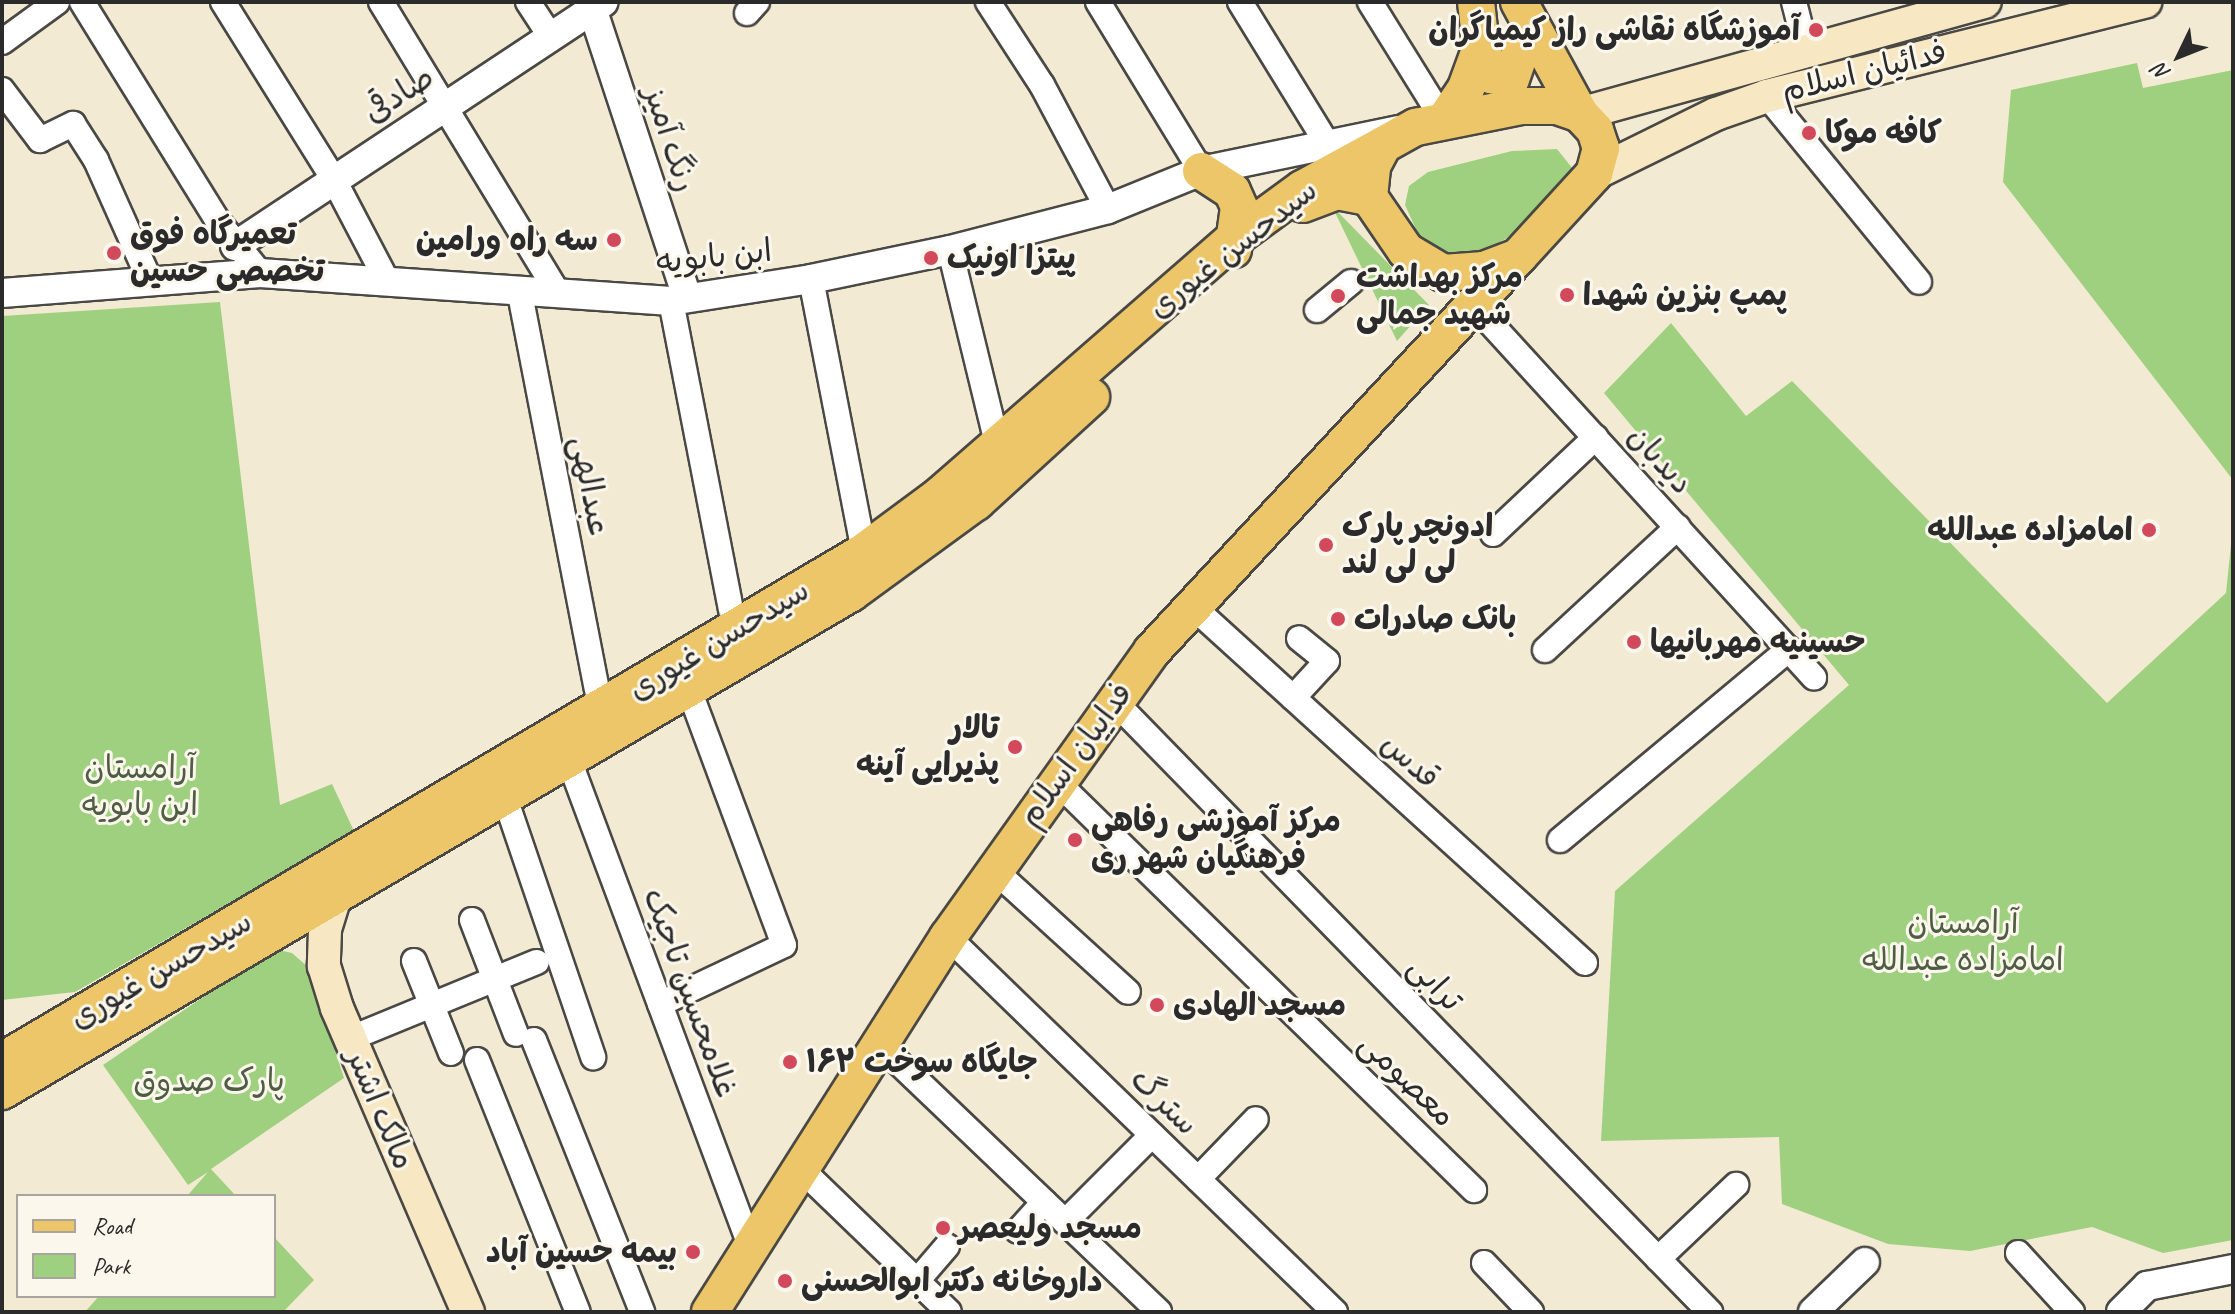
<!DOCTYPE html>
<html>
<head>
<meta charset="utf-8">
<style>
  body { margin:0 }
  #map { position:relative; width:2235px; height:1314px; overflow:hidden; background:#f3ead3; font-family:Caveat,"Playpen Sans Arabic",sans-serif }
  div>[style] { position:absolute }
  .green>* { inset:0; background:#9fd07f }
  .roads { filter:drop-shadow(2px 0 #494844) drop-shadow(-2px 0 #494844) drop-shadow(0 2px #494844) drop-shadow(0 -2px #494844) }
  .minor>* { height:24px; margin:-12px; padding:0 12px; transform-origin:12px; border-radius:12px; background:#fff }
  .tertiary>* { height:28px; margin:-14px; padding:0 14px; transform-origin:14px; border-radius:14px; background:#fff }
  .secondary>* { height:32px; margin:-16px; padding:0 16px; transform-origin:16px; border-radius:16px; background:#f7e8c3 }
  .primary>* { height:36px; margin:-18px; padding:0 18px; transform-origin:18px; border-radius:18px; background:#ecc669 }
  .dots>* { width:22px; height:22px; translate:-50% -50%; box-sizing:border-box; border:4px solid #fbf7ec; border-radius:50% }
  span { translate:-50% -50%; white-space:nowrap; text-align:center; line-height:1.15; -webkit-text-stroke:6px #fbf7ec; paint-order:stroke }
  .poi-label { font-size:32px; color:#2b2b2b; font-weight:700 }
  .right { translate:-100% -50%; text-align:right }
  .left { translate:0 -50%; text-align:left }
  .street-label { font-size:32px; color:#2b2b2b }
  .park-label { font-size:32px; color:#4e5d44 }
  .frame { position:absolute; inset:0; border:4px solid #2b2b2b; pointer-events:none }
  .legend { position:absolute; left:16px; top:1194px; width:260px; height:104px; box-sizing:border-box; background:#fbf7ec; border:2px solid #a8a59f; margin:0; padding:10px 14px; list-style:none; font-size:24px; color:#2b2b2b }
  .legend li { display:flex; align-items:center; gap:16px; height:40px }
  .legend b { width:40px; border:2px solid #a8a59f }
  .north { position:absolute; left:2139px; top:16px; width:80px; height:80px; -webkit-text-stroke:6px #fbf7ec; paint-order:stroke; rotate:227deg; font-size:22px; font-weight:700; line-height:32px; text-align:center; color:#2b2b2b }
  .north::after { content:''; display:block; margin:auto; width:28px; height:36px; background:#2b2b2b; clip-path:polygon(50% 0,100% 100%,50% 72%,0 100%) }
</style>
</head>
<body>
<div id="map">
  <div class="green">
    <i style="clip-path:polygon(2137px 63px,2143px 88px,2233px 70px,2233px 480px,2003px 182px,2011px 90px)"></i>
    <i style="clip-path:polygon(1557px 149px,1573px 169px,1567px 183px,1507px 238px,1477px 255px,1448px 257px,1420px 238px,1405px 205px,1409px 186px,1428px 172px,1512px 151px)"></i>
    <i style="clip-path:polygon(1332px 206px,1429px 305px,1397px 341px)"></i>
    <i style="clip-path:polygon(220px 302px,280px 805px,332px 784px,354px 831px,75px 992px,2px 1000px,2px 316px)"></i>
    <i style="clip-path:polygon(1671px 323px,1746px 416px,1792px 381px,2107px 703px,2226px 593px,2233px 525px,2233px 1240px,2163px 1253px,2092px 1227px,1970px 1251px,1888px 1244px,1782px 1204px,1779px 1137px,1601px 1141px,1615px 891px,1849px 685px,1604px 393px)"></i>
    <i style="clip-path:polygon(274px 949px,292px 953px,308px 967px,344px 1078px,211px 1169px,236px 1196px,187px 1196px,208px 1172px,188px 1185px,103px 1065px)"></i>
    <i style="clip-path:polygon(274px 1237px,314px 1280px,283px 1312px,85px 1312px,99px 1296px,274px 1296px)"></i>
  </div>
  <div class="roads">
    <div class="minor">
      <i style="left:82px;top:2px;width:256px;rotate:58.2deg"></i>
      <i style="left:217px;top:220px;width:68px;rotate:50.9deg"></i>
      <i style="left:223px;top:2px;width:208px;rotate:58deg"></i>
      <i style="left:333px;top:178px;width:116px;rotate:62.3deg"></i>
      <i style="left:381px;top:2px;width:339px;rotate:58.7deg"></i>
      <i style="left:528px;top:2px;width:42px;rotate:56.7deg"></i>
      <i style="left:988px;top:2px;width:99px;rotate:57deg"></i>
      <i style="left:1042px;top:85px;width:140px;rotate:62deg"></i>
      <i style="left:1098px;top:2px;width:198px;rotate:58.6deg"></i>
      <i style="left:1240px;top:2px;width:164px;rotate:58.4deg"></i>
      <i style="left:1370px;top:2px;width:140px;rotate:58.1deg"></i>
      <i style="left:1794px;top:2px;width:49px;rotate:75.7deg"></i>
      <i style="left:747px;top:13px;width:15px;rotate:-48deg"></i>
      <i style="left:2px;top:42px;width:68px;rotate:-36deg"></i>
      <i style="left:2px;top:90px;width:63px;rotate:52.8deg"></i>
      <i style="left:40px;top:140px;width:37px;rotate:-26deg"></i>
      <i style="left:73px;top:124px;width:43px;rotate:57.4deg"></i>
      <i style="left:96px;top:160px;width:133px;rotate:65.9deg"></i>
      <i style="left:1767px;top:96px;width:240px;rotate:50.7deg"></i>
      <i style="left:950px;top:250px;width:203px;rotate:76.3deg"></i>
      <i style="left:811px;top:279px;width:262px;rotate:79deg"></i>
      <i style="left:520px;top:294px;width:403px;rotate:79deg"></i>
      <i style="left:671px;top:301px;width:315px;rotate:79deg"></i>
      <i style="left:1317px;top:310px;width:44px;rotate:-39.5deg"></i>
      <i style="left:1483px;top:315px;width:491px;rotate:47.6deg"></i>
      <i style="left:1493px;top:534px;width:141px;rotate:-43.3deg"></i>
      <i style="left:1192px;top:606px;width:531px;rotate:42.25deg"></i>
      <i style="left:1545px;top:650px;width:181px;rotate:-42.8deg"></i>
      <i style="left:1293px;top:698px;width:50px;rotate:-47.4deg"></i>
      <i style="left:1327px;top:661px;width:36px;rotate:-141deg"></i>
      <i style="left:1114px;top:701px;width:854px;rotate:45.71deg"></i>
      <i style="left:569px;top:760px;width:521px;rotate:69.55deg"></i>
      <i style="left:1056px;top:781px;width:585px;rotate:44.38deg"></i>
      <i style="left:505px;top:798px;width:274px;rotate:71.2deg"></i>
      <i style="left:1560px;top:840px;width:298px;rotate:-39.8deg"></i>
      <i style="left:994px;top:870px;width:181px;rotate:42.3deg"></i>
      <i style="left:472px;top:920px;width:122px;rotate:68.9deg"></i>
      <i style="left:948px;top:937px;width:539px;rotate:44.1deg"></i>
      <i style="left:414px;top:961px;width:99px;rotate:68.1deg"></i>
      <i style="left:660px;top:1004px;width:137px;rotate:-25.4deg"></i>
      <i style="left:784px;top:945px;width:273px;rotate:-110.4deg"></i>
      <i style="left:349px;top:1039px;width:203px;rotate:-22.3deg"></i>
      <i style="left:534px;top:1040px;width:293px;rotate:68.3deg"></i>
      <i style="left:880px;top:1045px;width:386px;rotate:43.7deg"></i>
      <i style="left:477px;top:1060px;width:271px;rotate:68.2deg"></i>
      <i style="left:802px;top:1170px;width:204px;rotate:44deg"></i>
      <i style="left:1198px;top:1179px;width:83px;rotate:-46deg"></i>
      <i style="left:1065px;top:1222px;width:123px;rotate:-45deg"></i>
      <i style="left:1018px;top:1231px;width:39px;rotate:-48deg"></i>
      <i style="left:2018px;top:1253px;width:80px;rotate:47.5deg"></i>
      <i style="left:1658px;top:1259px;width:108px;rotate:-43.5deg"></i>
      <i style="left:1484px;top:1263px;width:68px;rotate:46.2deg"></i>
      <i style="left:917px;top:1281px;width:46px;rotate:-49.4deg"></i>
    </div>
    <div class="tertiary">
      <i style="left:590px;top:2px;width:311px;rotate:71.8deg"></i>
      <i style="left:235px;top:246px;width:442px;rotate:-33.5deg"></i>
      <i style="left:2px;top:293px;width:259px;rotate:-4.4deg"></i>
      <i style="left:260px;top:273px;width:412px;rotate:3.9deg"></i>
      <i style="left:671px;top:301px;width:142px;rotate:-8.9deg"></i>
      <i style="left:811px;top:279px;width:142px;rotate:-11.8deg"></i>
      <i style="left:950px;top:250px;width:163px;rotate:-14.5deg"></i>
      <i style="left:1108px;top:209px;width:100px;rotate:-22.2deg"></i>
      <i style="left:1201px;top:171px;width:202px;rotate:-11.7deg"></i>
      <i style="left:1813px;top:1312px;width:72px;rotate:-43.9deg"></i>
      <i style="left:2121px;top:1312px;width:37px;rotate:-45deg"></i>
      <i style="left:2147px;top:1286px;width:88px;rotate:-11.2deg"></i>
    </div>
    <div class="secondary">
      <i style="left:1580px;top:114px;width:420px;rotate:-15.5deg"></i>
      <i style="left:1594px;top:174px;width:136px;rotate:-26.2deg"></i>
      <i style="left:1716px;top:114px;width:54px;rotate:-19.4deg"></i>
      <i style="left:1767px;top:96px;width:390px;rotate:-14deg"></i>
      <i style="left:334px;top:900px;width:31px;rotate:107deg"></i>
      <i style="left:325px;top:930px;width:36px;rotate:92deg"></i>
      <i style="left:324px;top:966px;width:44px;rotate:72.8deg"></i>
      <i style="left:337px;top:1008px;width:331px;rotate:66.7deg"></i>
    </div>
    <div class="primary">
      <i style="left:1519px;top:2px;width:128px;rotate:61.4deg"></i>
      <i style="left:1580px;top:114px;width:22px;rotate:47deg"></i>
      <i style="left:1595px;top:130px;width:19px;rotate:72deg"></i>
      <i style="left:1601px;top:148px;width:27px;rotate:105deg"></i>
      <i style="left:1594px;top:174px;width:113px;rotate:132.5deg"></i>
      <i style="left:1518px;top:257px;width:36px;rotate:159deg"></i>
      <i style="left:1484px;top:270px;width:41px;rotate:175.8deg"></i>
      <i style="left:1443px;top:273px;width:43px;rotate:-149.3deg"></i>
      <i style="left:1406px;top:251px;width:65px;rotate:-124.4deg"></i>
      <i style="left:1369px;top:197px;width:31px;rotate:-84deg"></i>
      <i style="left:1372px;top:166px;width:24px;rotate:-62deg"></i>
      <i style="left:1383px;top:145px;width:38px;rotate:-29deg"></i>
      <i style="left:1416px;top:127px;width:107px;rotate:-11.3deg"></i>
      <i style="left:1521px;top:106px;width:36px"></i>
      <i style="left:1557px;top:106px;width:24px;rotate:19deg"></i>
      <i style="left:1481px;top:47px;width:30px;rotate:70deg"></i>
      <i style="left:1491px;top:75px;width:20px;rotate:11deg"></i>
      <i style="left:1511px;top:79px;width:58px;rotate:-70.9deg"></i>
      <i style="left:1444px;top:121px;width:40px;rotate:-56deg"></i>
      <i style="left:1466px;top:88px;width:44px;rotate:-69.9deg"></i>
      <i style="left:1481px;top:47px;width:45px;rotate:-96.3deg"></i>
      <i style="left:1201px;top:171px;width:37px;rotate:33deg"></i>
      <i style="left:1232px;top:191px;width:17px;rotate:66deg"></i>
      <i style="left:1239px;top:207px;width:43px;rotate:97.9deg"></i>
      <i style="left:1303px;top:204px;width:36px;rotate:-21deg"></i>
      <i style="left:1337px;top:191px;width:33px;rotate:11deg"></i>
      <i style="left:2px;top:1061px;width:999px;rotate:-30.57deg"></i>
      <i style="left:862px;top:553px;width:96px;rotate:-36.5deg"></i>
      <i style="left:939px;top:496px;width:393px;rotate:-41.1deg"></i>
      <i style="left:1235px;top:238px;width:83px;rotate:-36.2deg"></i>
      <i style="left:1302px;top:189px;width:92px;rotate:-28.5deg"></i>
      <i style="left:2px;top:1091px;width:984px;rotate:-30.39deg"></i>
      <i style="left:851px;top:593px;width:155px;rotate:-36.1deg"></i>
      <i style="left:976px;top:502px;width:156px;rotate:-42.4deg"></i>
      <i style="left:710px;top:1312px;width:444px;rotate:-57.6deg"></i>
      <i style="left:948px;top:937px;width:351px;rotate:-54.5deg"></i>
      <i style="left:1152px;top:651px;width:538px;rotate:-47.11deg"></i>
    </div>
  </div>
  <div class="dots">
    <i style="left:1816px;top:30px;background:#d1495b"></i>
    <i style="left:1809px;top:133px;background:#d1495b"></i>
    <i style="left:614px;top:240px;background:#d1495b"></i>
    <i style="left:114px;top:253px;background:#d1495b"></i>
    <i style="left:931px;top:258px;background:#d1495b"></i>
    <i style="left:1567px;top:295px;background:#d1495b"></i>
    <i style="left:1338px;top:296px;background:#d1495b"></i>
    <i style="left:2149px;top:530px;background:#d1495b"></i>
    <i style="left:1326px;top:545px;background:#d1495b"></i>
    <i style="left:1338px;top:619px;background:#d1495b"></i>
    <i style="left:1634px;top:642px;background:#d1495b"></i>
    <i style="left:1015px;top:747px;background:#d1495b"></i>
    <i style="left:1075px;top:840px;background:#d1495b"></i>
    <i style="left:1157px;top:1005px;background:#d1495b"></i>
    <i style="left:790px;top:1062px;background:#d1495b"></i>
    <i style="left:943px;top:1228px;background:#d1495b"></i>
    <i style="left:693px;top:1252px;background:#d1495b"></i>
    <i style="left:785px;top:1281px;background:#d1495b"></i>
  </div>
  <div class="poi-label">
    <span class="right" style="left:1800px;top:30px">آموزشگاه نقاشی راز کیمیاگران</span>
    <span class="left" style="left:1825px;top:133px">کافه موکا</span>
    <span class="left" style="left:130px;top:253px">تعمیرگاه فوق<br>تخصصی حسین</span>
    <span class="right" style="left:598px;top:240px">سه راه ورامین</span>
    <span class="left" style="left:947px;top:258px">پیتزا اونیک</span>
    <span class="left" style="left:1356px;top:296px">مرکز بهداشت<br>شهید جمالی</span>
    <span class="left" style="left:1583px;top:295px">پمپ بنزین شهدا</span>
    <span class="left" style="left:1342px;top:545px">ادونچر پارک<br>لی لی لند</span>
    <span class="right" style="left:2133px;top:530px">امامزاده عبدالله</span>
    <span class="left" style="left:1354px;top:619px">بانک صادرات</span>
    <span class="left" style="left:1650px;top:642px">حسینیه مهربانیها</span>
    <span class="right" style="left:999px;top:747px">تالار<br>پذیرایی آینه</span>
    <span class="left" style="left:1091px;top:840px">مرکز آموزشی رفاهی<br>فرهنگیان شهر ری</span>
    <span class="left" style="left:1173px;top:1005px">مسجد الهادی</span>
    <span class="left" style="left:806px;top:1062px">جایگاه سوخت ۱۶۲</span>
    <span class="left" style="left:959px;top:1228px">مسجد ولیعصر</span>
    <span class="right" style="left:677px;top:1252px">بیمه حسین آباد</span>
    <span class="left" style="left:801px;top:1281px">داروخانه دکتر ابوالحسنی</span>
  </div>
  <div class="street-label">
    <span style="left:1864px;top:72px;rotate:-14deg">فدائیان اسلام</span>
    <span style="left:399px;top:95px;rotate:-33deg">صادقی</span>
    <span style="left:670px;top:139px;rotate:72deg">رنگ آمیز</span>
    <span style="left:1233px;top:249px;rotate:-38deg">سیدحسن غیوری</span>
    <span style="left:714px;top:257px;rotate:-6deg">ابن بابویه</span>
    <span style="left:1660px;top:460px;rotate:48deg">دیدبان</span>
    <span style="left:590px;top:486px;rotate:79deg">عبدالهی</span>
    <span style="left:719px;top:640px;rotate:-31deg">سیدحسن غیوری</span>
    <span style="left:1076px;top:755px;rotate:-54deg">فداییان اسلام</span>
    <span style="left:1410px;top:761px;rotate:42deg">قدس</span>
    <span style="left:161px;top:970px;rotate:-30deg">سیدحسن غیوری</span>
    <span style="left:1435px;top:984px;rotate:46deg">ترابی</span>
    <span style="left:690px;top:993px;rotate:70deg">غلامحسین تاجیک</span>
    <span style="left:1407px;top:1080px;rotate:44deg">معصومی</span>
    <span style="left:1164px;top:1102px;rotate:44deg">سترگ</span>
    <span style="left:380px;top:1109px;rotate:67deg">مالک اشتر</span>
  </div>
  <div class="park-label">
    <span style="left:140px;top:787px">آرامستان<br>ابن بابویه</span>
    <span style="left:1963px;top:942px">آرامستان<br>امامزاده عبدالله</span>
    <span style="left:209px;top:1081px">پارک صدوق</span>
  </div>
  <div class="frame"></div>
  <ul class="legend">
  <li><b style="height:10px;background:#ecc669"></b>Road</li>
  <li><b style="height:22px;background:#9fd07f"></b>Park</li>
  </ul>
  <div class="north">N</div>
</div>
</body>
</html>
